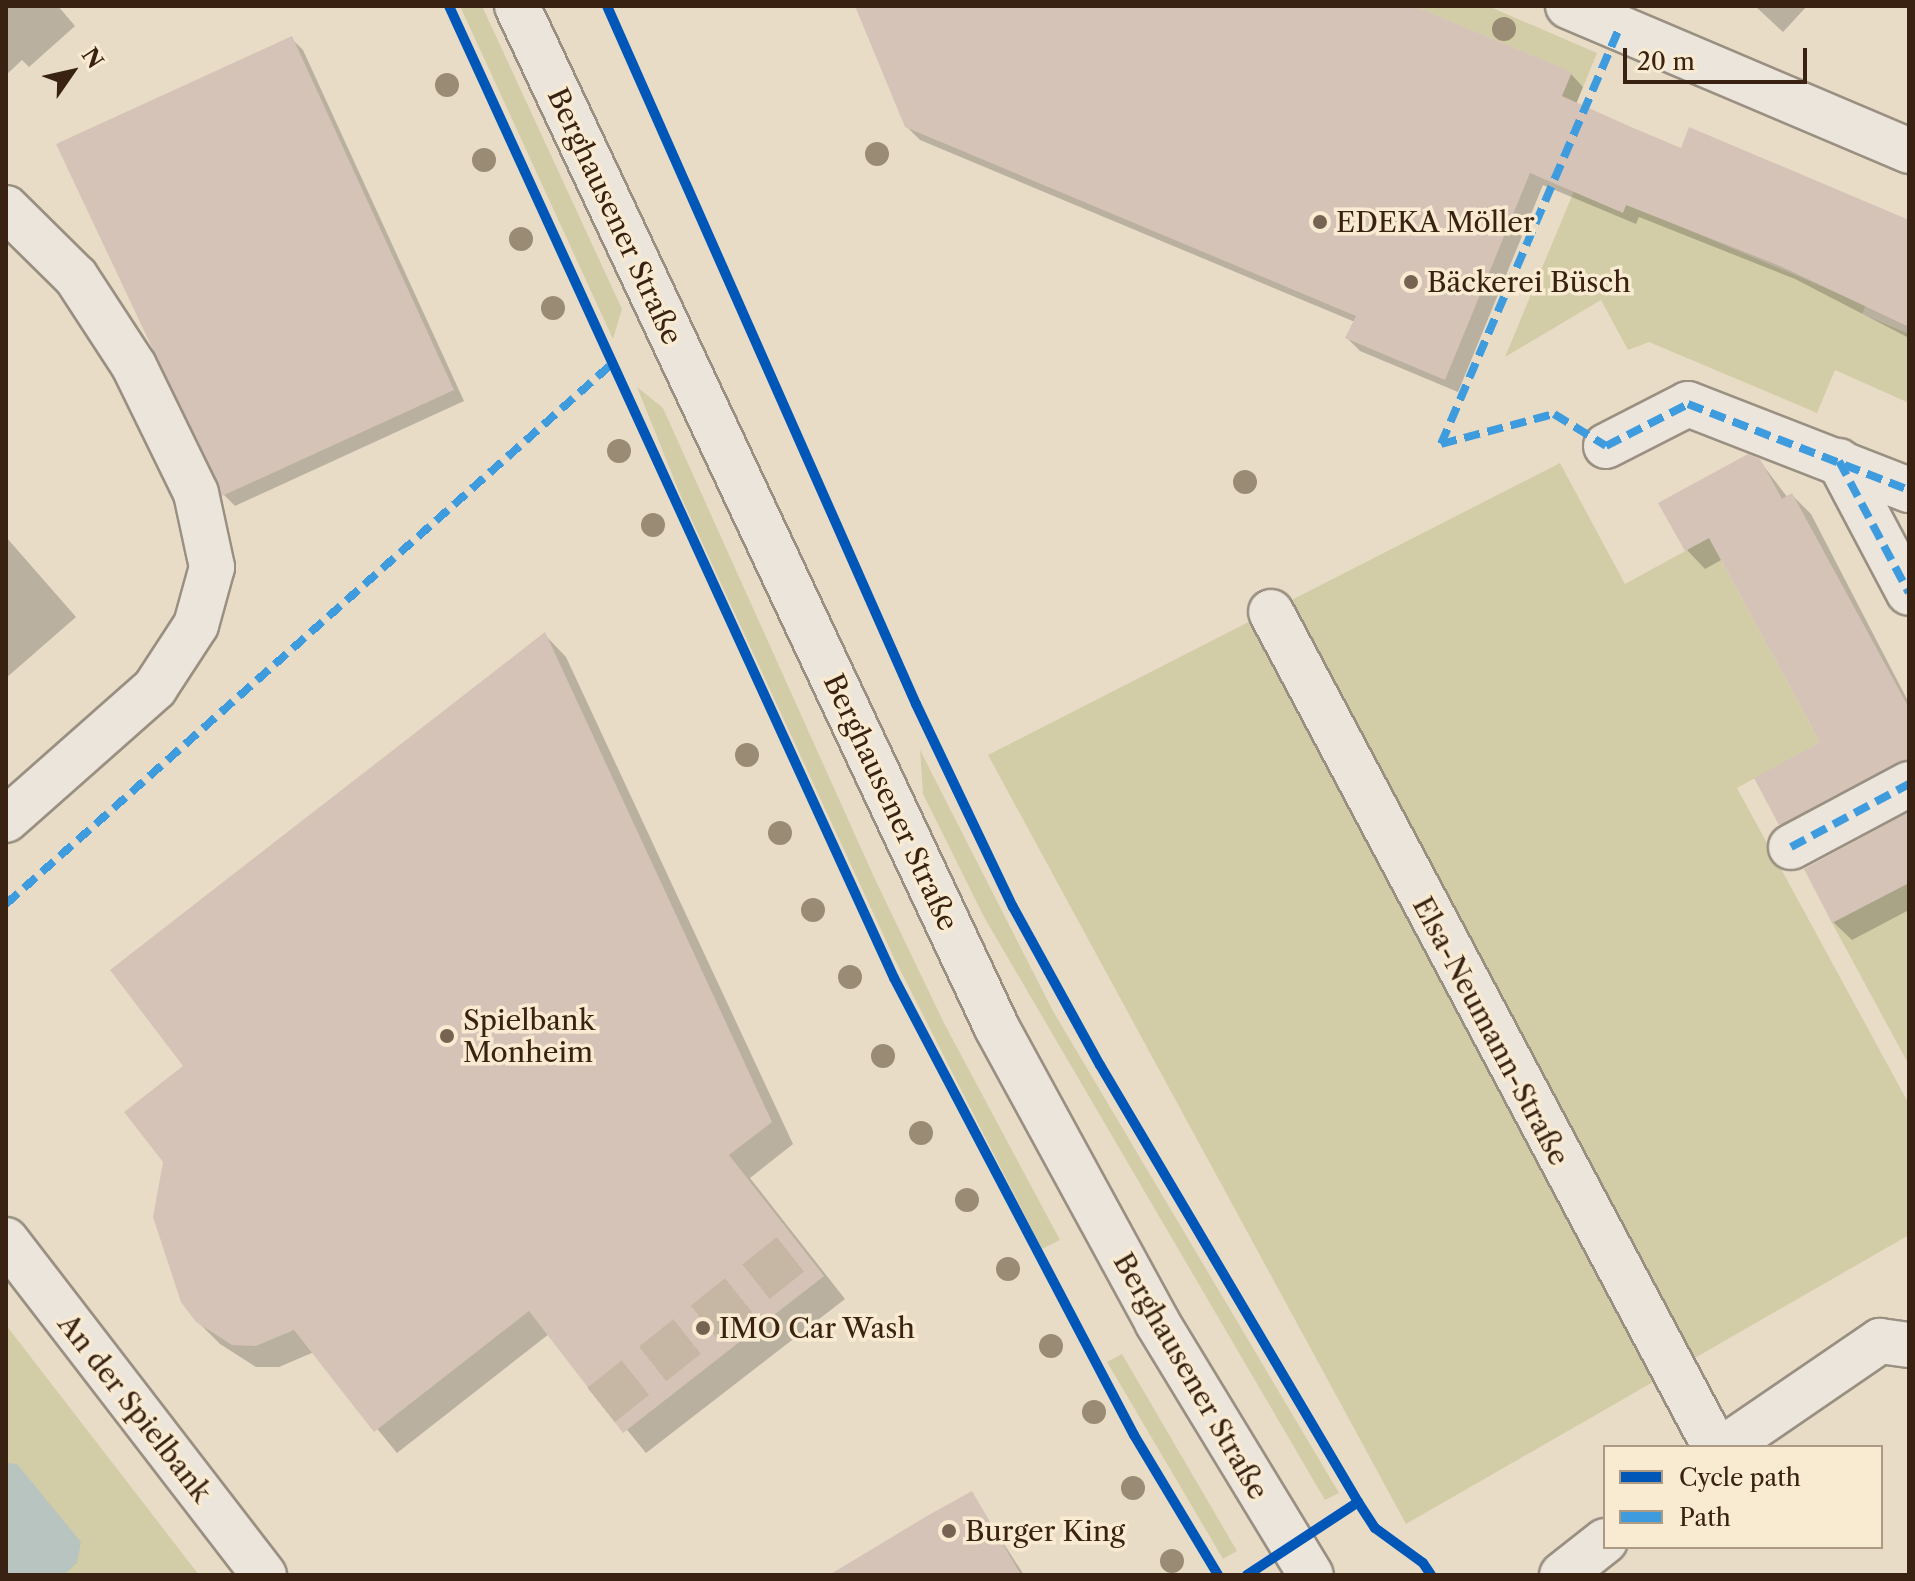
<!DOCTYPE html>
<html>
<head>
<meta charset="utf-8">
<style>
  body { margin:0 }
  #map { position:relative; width:1915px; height:1581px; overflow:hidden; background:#e8dcc7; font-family:"Libre Caslon Text",serif }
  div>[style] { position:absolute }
  .green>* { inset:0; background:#d3cda7 }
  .water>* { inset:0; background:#b8c4bf }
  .shadow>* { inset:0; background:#0003 }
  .building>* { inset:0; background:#d4c3b6 }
  .minor-tunnel>* { height:44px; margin-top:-22px; transform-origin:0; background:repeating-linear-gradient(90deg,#c5b7a3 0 44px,transparent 0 66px) }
  .roads { filter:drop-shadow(2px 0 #9a9082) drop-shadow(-2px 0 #9a9082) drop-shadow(0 2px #9a9082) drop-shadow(0 -2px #9a9082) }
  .minor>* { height:44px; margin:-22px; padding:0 22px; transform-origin:22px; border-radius:22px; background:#ebe5db }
  .quiet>* { height:8px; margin-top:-4px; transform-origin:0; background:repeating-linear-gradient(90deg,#3e9cde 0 16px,transparent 0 24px) }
  .cycleway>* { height:10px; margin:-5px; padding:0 5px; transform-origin:5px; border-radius:5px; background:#0057b8 }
  .trees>* { width:24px; height:24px; margin:-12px; border-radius:50%; background:#9a8c74 }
  .dots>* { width:22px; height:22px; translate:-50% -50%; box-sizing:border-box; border:4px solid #f9ead2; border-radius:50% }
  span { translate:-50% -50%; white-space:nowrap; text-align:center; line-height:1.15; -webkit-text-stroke:7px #f9ead2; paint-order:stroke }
  .street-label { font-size:28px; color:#392212 }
  .poi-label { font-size:28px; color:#392212 }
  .left { translate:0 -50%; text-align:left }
  .frame { position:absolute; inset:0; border:8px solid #392212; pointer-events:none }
  .legend { position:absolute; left:1603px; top:1445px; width:280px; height:104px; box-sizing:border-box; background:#f9ead2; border:2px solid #ac9a85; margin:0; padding:10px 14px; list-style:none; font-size:24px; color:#392212 }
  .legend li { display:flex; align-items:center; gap:16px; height:40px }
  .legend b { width:40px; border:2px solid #ac9a85 }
  .north { position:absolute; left:32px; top:32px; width:80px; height:80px; -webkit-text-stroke:6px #f9ead2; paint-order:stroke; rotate:56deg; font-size:22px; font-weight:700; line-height:32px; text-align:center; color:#392212 }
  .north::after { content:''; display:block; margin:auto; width:28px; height:36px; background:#392212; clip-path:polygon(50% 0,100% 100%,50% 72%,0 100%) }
  .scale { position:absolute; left:1623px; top:48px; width:184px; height:36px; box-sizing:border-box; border:4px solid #392212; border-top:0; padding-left:10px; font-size:24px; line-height:28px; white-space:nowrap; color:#392212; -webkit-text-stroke:6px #f9ead2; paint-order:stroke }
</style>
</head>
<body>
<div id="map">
  <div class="green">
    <i style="clip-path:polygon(460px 6px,482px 6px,622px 309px,613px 339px)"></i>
    <i style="clip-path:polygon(1414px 6px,1488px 6px,1597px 53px,1564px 134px,1550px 124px,1571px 72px)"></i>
    <i style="clip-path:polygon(1584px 167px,1623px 212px,1630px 196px,1653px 215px,1866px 305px,1862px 314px,1909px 334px,1909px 403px,1835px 370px,1817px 413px,1649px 342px,1628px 350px,1601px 300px,1505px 357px)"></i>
    <i style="clip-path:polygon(637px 387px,663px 408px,874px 877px,944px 1023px,1060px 1240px,1042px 1249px,894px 958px,682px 499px)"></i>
    <i style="clip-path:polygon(1560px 463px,1625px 584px,1709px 538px,1820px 742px,1737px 788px,1909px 1104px,1909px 1235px,1406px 1524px,988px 755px)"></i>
    <i style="clip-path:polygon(920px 750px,1053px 1011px,1339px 1493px,1325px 1500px,984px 917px,923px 794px)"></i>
    <i style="clip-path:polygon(1909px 881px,1909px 1065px,1832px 923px)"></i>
    <i style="clip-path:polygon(6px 1325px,199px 1575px,6px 1575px)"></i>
    <i style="clip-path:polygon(1122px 1354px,1237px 1551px,1223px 1559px,1107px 1362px)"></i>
  </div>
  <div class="water">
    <i style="clip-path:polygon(6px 1463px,17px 1464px,81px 1542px,77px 1563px,64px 1575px,6px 1575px)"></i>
  </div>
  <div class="shadow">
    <i style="clip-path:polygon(6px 6px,58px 6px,75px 26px,29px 67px,22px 60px,6px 75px)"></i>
    <i style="clip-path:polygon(857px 6px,1409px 6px,1571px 74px,1583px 87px,1576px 104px,1682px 150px,1909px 222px,1909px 338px,1795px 279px,1639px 217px,1636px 224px,1543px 185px,1458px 392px,1360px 351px,1347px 338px,1355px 322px,920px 140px,906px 126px)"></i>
    <i style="clip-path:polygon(1755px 6px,1807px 6px,1783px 32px)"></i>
    <i style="clip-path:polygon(292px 39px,303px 50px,464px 401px,235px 506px,224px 495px)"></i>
    <i style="clip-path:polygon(1759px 460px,1788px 498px,1792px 495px,1811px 514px,1909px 703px,1909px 784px,1800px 842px,1781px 824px,1822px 743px,1723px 559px,1705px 569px,1687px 550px)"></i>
    <i style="clip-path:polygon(6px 537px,76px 617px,6px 678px)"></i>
    <i style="clip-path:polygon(545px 635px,566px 657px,793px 1144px,750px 1178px,845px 1299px,646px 1453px,549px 1334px,397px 1453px,314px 1352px,279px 1367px,256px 1367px,220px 1344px,197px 1321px,186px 1066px)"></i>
    <i style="clip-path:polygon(1909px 815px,1909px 910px,1852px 940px,1833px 922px)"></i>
    <i style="clip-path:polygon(971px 1493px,1024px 1575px,887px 1575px)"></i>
  </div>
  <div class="building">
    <i style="clip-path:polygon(855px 6px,1414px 6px,1572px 72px,1562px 96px,1631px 127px,1681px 148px,1689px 127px,1909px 220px,1909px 327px,1780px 266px,1626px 205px,1623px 213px,1530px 173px,1445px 380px,1345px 338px,1356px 316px,905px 127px)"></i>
    <i style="clip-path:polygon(292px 36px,454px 390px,222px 496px,56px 144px)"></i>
    <i style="clip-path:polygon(1748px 454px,1760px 459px,1782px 499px,1792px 493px,1909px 708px,1909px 759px,1779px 825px,1754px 778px,1820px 742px,1709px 538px,1685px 551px,1658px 503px)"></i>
    <i style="clip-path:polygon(545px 632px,772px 1122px,729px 1155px,824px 1276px,623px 1433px,529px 1311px,374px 1432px,294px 1330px,256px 1346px,232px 1345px,196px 1322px,181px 1302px,153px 1217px,163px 1162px,124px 1112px,183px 1066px,110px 970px)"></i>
    <i style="clip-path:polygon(1909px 812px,1909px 883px,1832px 923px,1804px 869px)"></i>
    <i style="clip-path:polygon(972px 1491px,1021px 1575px,829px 1575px,927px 1516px)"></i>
  </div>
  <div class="minor-tunnel">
    <i style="left:601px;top:1405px;width:256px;rotate:-38.5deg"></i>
  </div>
  <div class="roads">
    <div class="minor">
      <i style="left:517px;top:6px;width:1129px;rotate:64.84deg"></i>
      <i style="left:997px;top:1028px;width:335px;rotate:61.4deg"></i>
      <i style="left:1157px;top:1322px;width:296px;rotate:58.7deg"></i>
      <i style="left:1568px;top:6px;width:371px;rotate:23deg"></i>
      <i style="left:6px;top:208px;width:98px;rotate:44.6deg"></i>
      <i style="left:76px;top:277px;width:106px;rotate:56.9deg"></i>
      <i style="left:134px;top:366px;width:141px;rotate:64deg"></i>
      <i style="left:196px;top:493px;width:76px;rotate:77.8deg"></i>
      <i style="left:212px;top:567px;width:60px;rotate:105.4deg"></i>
      <i style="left:196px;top:625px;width:75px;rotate:123.1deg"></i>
      <i style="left:155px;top:688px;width:199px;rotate:138.5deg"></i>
      <i style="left:1606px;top:446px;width:92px;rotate:-27.1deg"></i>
      <i style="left:1688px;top:404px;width:237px;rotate:21.3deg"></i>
      <i style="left:1839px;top:461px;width:149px;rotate:62.1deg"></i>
      <i style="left:1271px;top:612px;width:946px;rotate:62deg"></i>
      <i style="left:1791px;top:847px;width:134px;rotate:-28.1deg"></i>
      <i style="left:6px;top:1240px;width:423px;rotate:52.4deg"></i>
      <i style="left:1725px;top:1447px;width:188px;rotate:-34.4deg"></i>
      <i style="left:1880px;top:1341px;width:29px;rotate:8deg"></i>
      <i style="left:1562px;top:1575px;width:55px;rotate:-38.3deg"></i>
    </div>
  </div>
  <div class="quiet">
    <i style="left:1441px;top:444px;width:117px;rotate:-14.9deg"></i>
    <i style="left:1554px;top:414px;width:61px;rotate:31.6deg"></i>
    <i style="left:1606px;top:446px;width:92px;rotate:-27.1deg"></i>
    <i style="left:1688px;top:404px;width:237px;rotate:21.3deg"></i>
    <i style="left:1441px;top:444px;width:452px;rotate:-66.8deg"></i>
    <i style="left:1839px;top:461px;width:149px;rotate:62.1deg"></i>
    <i style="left:1791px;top:847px;width:134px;rotate:-28.1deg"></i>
    <i style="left:6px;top:904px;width:815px;rotate:-41.72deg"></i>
  </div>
  <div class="cycleway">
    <i style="left:449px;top:6px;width:1069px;rotate:65.4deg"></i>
    <i style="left:894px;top:978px;width:516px;rotate:62.29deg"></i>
    <i style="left:1134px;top:1435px;width:163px;rotate:59deg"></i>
    <i style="left:607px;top:6px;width:763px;rotate:66.12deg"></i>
    <i style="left:916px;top:704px;width:225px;rotate:64.5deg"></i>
    <i style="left:1013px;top:907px;width:180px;rotate:61.2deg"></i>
    <i style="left:1100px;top:1065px;width:507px;rotate:59.44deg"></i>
    <i style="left:1358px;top:1502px;width:31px;rotate:57deg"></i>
    <i style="left:1375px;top:1528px;width:59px;rotate:36.1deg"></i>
    <i style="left:1423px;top:1563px;width:14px;rotate:56deg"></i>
    <i style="left:1247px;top:1575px;width:133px;rotate:-33.3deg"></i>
  </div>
  <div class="trees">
    <i style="left:1504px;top:29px"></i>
    <i style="left:447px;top:85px"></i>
    <i style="left:877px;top:154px"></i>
    <i style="left:484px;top:160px"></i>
    <i style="left:521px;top:239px"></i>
    <i style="left:553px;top:308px"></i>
    <i style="left:619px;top:451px"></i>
    <i style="left:1245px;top:482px"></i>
    <i style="left:653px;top:525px"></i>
    <i style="left:747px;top:755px"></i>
    <i style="left:780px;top:833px"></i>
    <i style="left:813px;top:910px"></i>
    <i style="left:850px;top:977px"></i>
    <i style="left:883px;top:1056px"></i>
    <i style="left:921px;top:1133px"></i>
    <i style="left:967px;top:1200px"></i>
    <i style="left:1008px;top:1269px"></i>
    <i style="left:1051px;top:1346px"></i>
    <i style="left:1094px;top:1412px"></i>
    <i style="left:1133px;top:1488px"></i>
    <i style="left:1172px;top:1561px"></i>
  </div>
  <div class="dots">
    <i style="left:1320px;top:222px;background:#766351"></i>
    <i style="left:1411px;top:282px;background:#766351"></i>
    <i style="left:447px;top:1036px;background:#766351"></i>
    <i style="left:703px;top:1328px;background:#766351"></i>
    <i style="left:949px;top:1531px;background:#766351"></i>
  </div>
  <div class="street-label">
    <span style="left:615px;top:216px;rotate:65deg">Berghausener Straße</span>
    <span style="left:891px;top:802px;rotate:65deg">Berghausener Straße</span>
    <span style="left:1491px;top:1031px;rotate:62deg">Elsa-Neumann-Straße</span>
    <span style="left:1191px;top:1376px;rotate:60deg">Berghausener Straße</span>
    <span style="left:135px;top:1408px;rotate:52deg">An der Spielbank</span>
  </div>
  <div class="poi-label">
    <span class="left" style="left:1336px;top:222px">EDEKA Möller</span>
    <span class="left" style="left:1427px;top:282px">Bäckerei Büsch</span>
    <span class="left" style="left:463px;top:1036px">Spielbank<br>Monheim</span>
    <span class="left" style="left:719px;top:1328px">IMO Car Wash</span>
    <span class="left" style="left:965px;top:1531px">Burger King</span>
  </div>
  <div class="frame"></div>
  <ul class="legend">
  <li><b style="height:10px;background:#0057b8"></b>Cycle path</li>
  <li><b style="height:10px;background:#3e9cde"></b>Path</li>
  </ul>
  <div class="north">N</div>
  <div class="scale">20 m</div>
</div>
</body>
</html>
